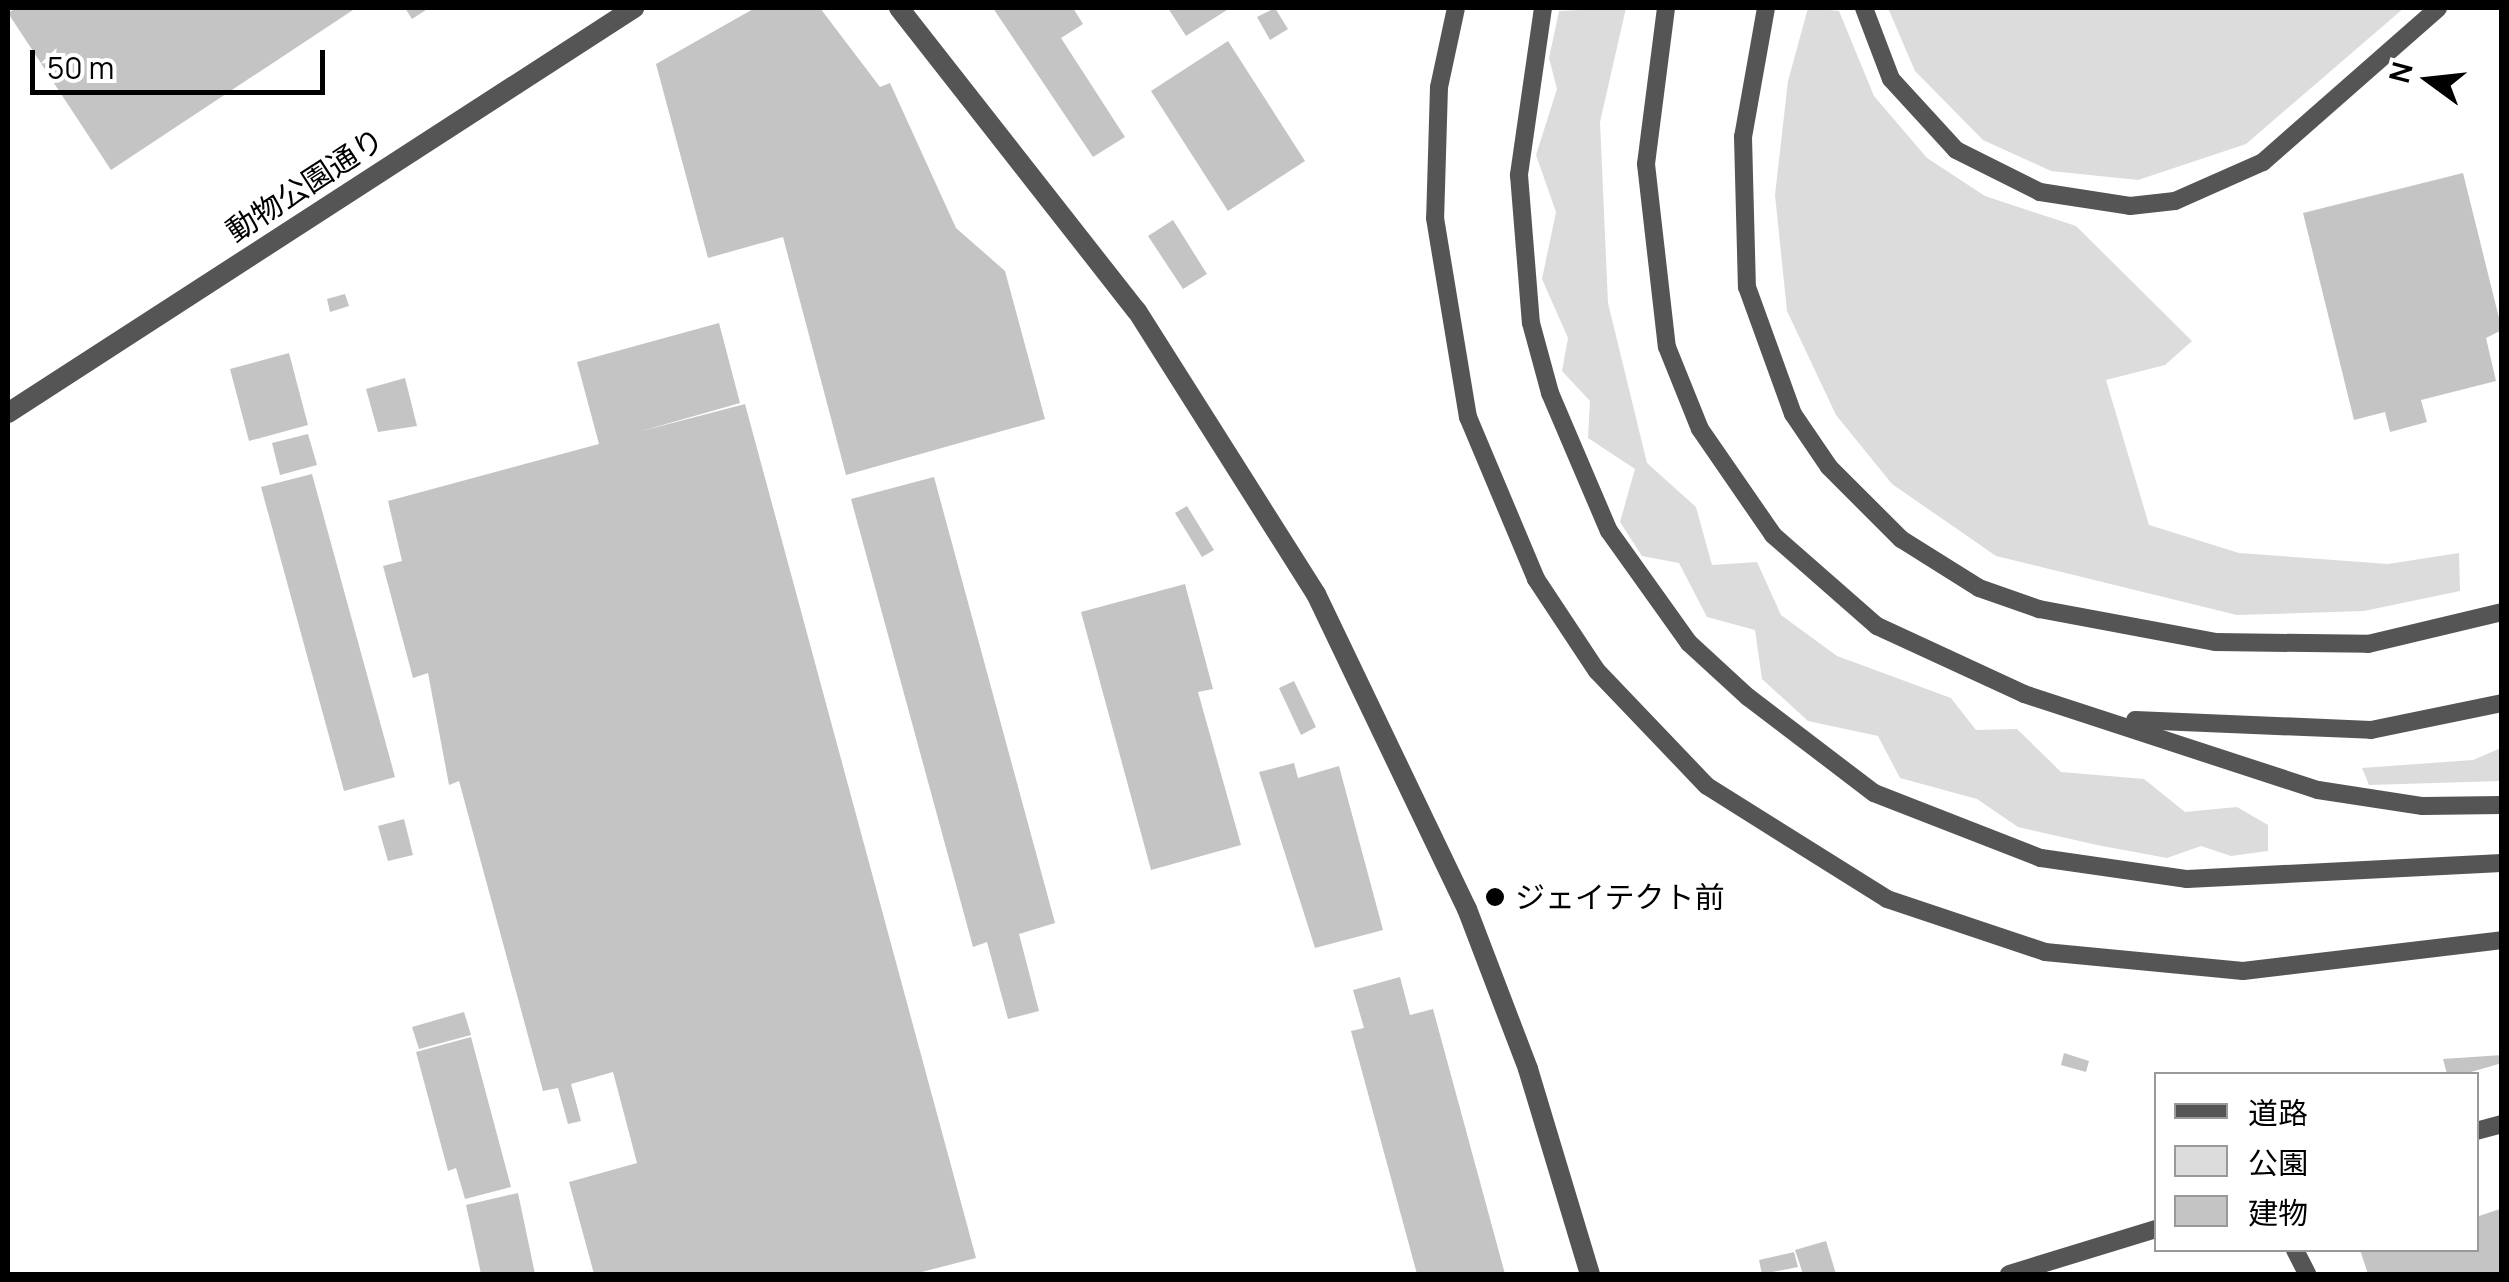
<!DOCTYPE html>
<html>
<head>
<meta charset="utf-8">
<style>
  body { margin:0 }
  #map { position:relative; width:2509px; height:1282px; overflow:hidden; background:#fff; font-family:Manrope,"Noto Sans JP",sans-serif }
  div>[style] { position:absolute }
  .green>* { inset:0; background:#dcdcdc }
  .building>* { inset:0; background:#c4c4c4 }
  .service>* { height:18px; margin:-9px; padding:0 9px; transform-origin:9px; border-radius:9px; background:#555 }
  .tertiary>* { height:20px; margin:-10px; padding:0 10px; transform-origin:10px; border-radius:10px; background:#555 }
  .dots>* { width:28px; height:28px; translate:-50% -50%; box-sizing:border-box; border:5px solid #fff; border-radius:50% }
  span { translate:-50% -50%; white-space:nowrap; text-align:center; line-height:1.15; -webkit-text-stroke:8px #fff; paint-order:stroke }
  .street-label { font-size:30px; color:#000 }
  .poi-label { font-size:30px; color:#000 }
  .left { translate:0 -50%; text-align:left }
  .frame { position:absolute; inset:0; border:10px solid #000; pointer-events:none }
  .legend { position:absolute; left:2154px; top:1072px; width:325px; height:180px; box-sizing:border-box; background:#fff; border:2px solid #999; margin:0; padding:12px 18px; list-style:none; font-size:30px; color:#000 }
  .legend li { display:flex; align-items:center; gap:20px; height:50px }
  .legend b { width:50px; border:2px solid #999 }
  .north { position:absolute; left:2379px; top:30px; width:100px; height:100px; -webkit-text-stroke:8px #fff; paint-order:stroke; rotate:285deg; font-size:28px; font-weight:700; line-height:40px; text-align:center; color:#000 }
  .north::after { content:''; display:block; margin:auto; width:35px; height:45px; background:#000; clip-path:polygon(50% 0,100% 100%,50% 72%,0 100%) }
  .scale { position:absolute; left:30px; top:50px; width:295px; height:45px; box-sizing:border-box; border:5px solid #000; border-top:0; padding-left:12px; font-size:30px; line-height:35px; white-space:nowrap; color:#000; -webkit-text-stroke:8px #fff; paint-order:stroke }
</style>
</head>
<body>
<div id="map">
  <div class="green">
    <i style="clip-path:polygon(1626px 8px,1600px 122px,1608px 303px,1647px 463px,1696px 507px,1712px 565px,1757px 562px,1781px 615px,1837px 656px,1951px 698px,1976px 730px,2017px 729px,2061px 772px,2144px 779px,2185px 812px,2237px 807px,2268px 825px,2268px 851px,2231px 856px,2201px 846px,2167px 858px,2097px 845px,2018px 827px,1977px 799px,1900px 778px,1878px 736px,1808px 721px,1762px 679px,1755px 630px,1707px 617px,1679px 563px,1642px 556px,1620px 522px,1635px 469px,1588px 438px,1590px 401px,1562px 371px,1568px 338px,1542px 279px,1556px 212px,1536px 155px,1557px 89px,1549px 58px,1559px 11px)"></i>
    <i style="clip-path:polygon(1808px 8px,1839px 11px,1874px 96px,1927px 158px,1985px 196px,2076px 226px,2192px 341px,2165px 365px,2106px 380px,2149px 525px,2239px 553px,2388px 564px,2459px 553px,2460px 591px,2364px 611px,2237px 615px,1996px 556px,1892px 484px,1836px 415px,1787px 311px,1775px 195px,1788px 81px)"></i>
    <i style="clip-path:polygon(1888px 8px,2404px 8px,2246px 144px,2138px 180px,2051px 171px,1983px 140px,1915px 71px)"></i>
    <i style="clip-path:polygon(2501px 748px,2501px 781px,2369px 785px,2362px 768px,2473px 760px)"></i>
  </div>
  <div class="building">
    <i style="clip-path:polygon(16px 8px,356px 8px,111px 170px,8px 13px)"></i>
    <i style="clip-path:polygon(405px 8px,429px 8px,412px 19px)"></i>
    <i style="clip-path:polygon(755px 8px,820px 8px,880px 87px,890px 83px,956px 228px,1005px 271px,1045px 419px,846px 475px,783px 237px,708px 258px,656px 64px)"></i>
    <i style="clip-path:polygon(993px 8px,1073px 8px,1083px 24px,1061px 38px,1125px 137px,1093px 157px)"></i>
    <i style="clip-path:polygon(1168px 8px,1230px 8px,1186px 36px)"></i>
    <i style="clip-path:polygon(1275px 8px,1288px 29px,1270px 40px,1257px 17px)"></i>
    <i style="clip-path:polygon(1228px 41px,1305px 161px,1228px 211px,1151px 91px)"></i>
    <i style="clip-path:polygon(2463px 173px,2502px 330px,2486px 338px,2496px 381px,2421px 400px,2427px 422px,2390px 432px,2385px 412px,2354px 420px,2303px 213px)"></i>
    <i style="clip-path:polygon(1173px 220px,1207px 274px,1183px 289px,1148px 236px)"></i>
    <i style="clip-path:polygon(345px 294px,349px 306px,330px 312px,327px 299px)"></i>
    <i style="clip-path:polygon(719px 323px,740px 403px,638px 432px,745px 404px,976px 1258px,914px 1274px,594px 1274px,569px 1182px,637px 1163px,613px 1072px,571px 1084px,581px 1121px,568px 1124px,558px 1088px,543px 1091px,459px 781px,449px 785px,428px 673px,413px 678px,383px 566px,402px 561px,388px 501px,599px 444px,577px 362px)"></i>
    <i style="clip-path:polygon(289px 353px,308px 425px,249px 441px,230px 369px)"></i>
    <i style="clip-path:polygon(405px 378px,417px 426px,378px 432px,366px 389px)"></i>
    <i style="clip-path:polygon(308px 434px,317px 465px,280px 475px,272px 443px)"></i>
    <i style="clip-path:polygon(312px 474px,395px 777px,344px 791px,261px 487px)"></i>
    <i style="clip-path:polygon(934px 477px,1055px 923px,1019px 934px,1039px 1011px,1008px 1019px,987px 942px,973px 947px,851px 499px)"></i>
    <i style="clip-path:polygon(1187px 506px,1214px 550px,1202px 557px,1175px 513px)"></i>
    <i style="clip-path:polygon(1185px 584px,1213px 689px,1198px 692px,1241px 845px,1151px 870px,1081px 612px)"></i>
    <i style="clip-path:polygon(1294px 681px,1316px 727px,1301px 735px,1279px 688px)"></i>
    <i style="clip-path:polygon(1294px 763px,1298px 778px,1339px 766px,1383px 930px,1315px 948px,1259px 772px)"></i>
    <i style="clip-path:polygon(404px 819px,413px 855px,388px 861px,378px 826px)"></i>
    <i style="clip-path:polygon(1400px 977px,1410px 1015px,1433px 1009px,1505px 1274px,1417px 1274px,1351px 1031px,1364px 1028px,1353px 990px)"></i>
    <i style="clip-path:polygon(464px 1012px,471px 1035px,419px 1049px,412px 1027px)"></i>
    <i style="clip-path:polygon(471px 1037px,511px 1187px,465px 1199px,456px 1168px,448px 1171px,416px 1052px)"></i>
    <i style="clip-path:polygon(2064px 1053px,2089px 1061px,2086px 1072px,2061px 1065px)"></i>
    <i style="clip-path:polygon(2502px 1055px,2502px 1063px,2464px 1074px,2447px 1074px,2443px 1059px)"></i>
    <i style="clip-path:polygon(518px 1193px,535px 1274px,481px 1274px,466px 1205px)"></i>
    <i style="clip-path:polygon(2500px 1209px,2502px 1274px,2368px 1274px,2360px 1250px,2476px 1250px,2476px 1217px)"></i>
    <i style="clip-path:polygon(1826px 1241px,1836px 1274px,1803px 1274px,1795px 1250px)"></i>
    <i style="clip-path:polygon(1794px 1252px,1798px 1267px,1762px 1274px,1759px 1260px)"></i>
  </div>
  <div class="service">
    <i style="left:1456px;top:8px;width:81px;rotate:102.1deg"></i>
    <i style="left:1439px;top:87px;width:131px;rotate:91.7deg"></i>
    <i style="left:1435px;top:218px;width:202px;rotate:80.6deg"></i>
    <i style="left:1468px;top:417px;width:176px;rotate:67.2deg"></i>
    <i style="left:1536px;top:579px;width:110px;rotate:56.5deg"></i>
    <i style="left:1597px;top:671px;width:159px;rotate:46.3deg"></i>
    <i style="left:1707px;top:786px;width:213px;rotate:32.1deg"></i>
    <i style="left:1887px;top:899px;width:167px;rotate:18.5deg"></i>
    <i style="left:2045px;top:952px;width:199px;rotate:5.5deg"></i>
    <i style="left:2243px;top:971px;width:261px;rotate:-6.8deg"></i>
    <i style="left:1543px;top:8px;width:169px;rotate:98.2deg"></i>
    <i style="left:1519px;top:175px;width:148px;rotate:85.4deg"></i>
    <i style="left:1531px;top:323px;width:73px;rotate:74.8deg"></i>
    <i style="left:1550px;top:393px;width:150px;rotate:66.9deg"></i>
    <i style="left:1609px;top:531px;width:138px;rotate:54.5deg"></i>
    <i style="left:1689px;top:643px;width:80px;rotate:42.5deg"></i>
    <i style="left:1748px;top:697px;width:158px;rotate:37.3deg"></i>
    <i style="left:1874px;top:793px;width:179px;rotate:21.3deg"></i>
    <i style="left:2041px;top:858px;width:148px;rotate:8.2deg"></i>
    <i style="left:2187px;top:879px;width:315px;rotate:-2.9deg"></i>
    <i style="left:1666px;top:8px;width:157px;rotate:97.3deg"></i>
    <i style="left:1646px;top:164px;width:184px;rotate:83.5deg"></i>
    <i style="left:1667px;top:347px;width:88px;rotate:68.1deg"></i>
    <i style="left:1700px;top:429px;width:129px;rotate:55.4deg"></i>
    <i style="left:1773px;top:535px;width:138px;rotate:41.2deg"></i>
    <i style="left:1877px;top:626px;width:162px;rotate:24.8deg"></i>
    <i style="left:2024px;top:694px;width:309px;rotate:18.1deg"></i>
    <i style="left:2318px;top:790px;width:106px;rotate:8.7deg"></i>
    <i style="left:2423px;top:806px;width:79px;rotate:-0.7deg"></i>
    <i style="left:1766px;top:8px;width:131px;rotate:100.1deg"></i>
    <i style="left:1743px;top:137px;width:150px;rotate:88.5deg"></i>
    <i style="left:1747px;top:287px;width:135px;rotate:70.1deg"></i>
    <i style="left:1793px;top:414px;width:64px;rotate:55.8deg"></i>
    <i style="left:1829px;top:467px;width:102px;rotate:45deg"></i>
    <i style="left:1901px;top:539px;width:92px;rotate:32.1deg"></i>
    <i style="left:1979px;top:588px;width:64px;rotate:19.3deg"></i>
    <i style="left:2039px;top:609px;width:179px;rotate:10.6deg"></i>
    <i style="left:2215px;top:642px;width:153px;rotate:0.7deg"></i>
    <i style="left:2368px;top:644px;width:138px;rotate:-13.4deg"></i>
    <i style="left:1864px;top:8px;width:76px;rotate:69.2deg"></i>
    <i style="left:1891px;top:79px;width:96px;rotate:47.5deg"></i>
    <i style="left:1956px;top:150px;width:94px;rotate:26.6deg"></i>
    <i style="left:2040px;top:192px;width:91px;rotate:8.8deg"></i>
    <i style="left:2130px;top:206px;width:45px;rotate:-6.3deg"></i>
    <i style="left:2175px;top:201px;width:96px;rotate:-23.9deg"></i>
    <i style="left:2263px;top:162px;width:233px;rotate:-41.3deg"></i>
    <i style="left:2135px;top:720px;width:236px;rotate:2.4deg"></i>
    <i style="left:2371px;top:730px;width:134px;rotate:-11.6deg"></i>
    <i style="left:2476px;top:1131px;width:27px;rotate:-15deg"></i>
    <i style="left:2295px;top:1250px;width:27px;rotate:63deg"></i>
    <i style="left:2009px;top:1274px;width:154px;rotate:-17deg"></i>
  </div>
  <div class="tertiary">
    <i style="left:899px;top:8px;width:385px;rotate:51.9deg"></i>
    <i style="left:1137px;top:311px;width:335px;rotate:57.7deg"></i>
    <i style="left:1316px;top:594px;width:349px;rotate:64.4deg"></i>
    <i style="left:1467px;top:909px;width:171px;rotate:69.1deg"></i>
    <i style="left:1528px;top:1069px;width:214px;rotate:73.2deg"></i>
    <i style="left:8px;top:413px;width:746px;rotate:-32.9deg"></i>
  </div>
  <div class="dots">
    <i style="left:1495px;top:897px;background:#000"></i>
  </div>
  <div class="street-label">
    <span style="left:305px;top:185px;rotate:-33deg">動物公園通り</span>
  </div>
  <div class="poi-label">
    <span class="left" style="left:1515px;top:897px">ジェイテクト前</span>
  </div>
  <div class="frame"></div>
  <ul class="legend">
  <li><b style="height:12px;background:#555"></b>道路</li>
  <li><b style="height:28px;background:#dcdcdc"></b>公園</li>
  <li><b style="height:28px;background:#c4c4c4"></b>建物</li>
  </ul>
  <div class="north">N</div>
  <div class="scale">50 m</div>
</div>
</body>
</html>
